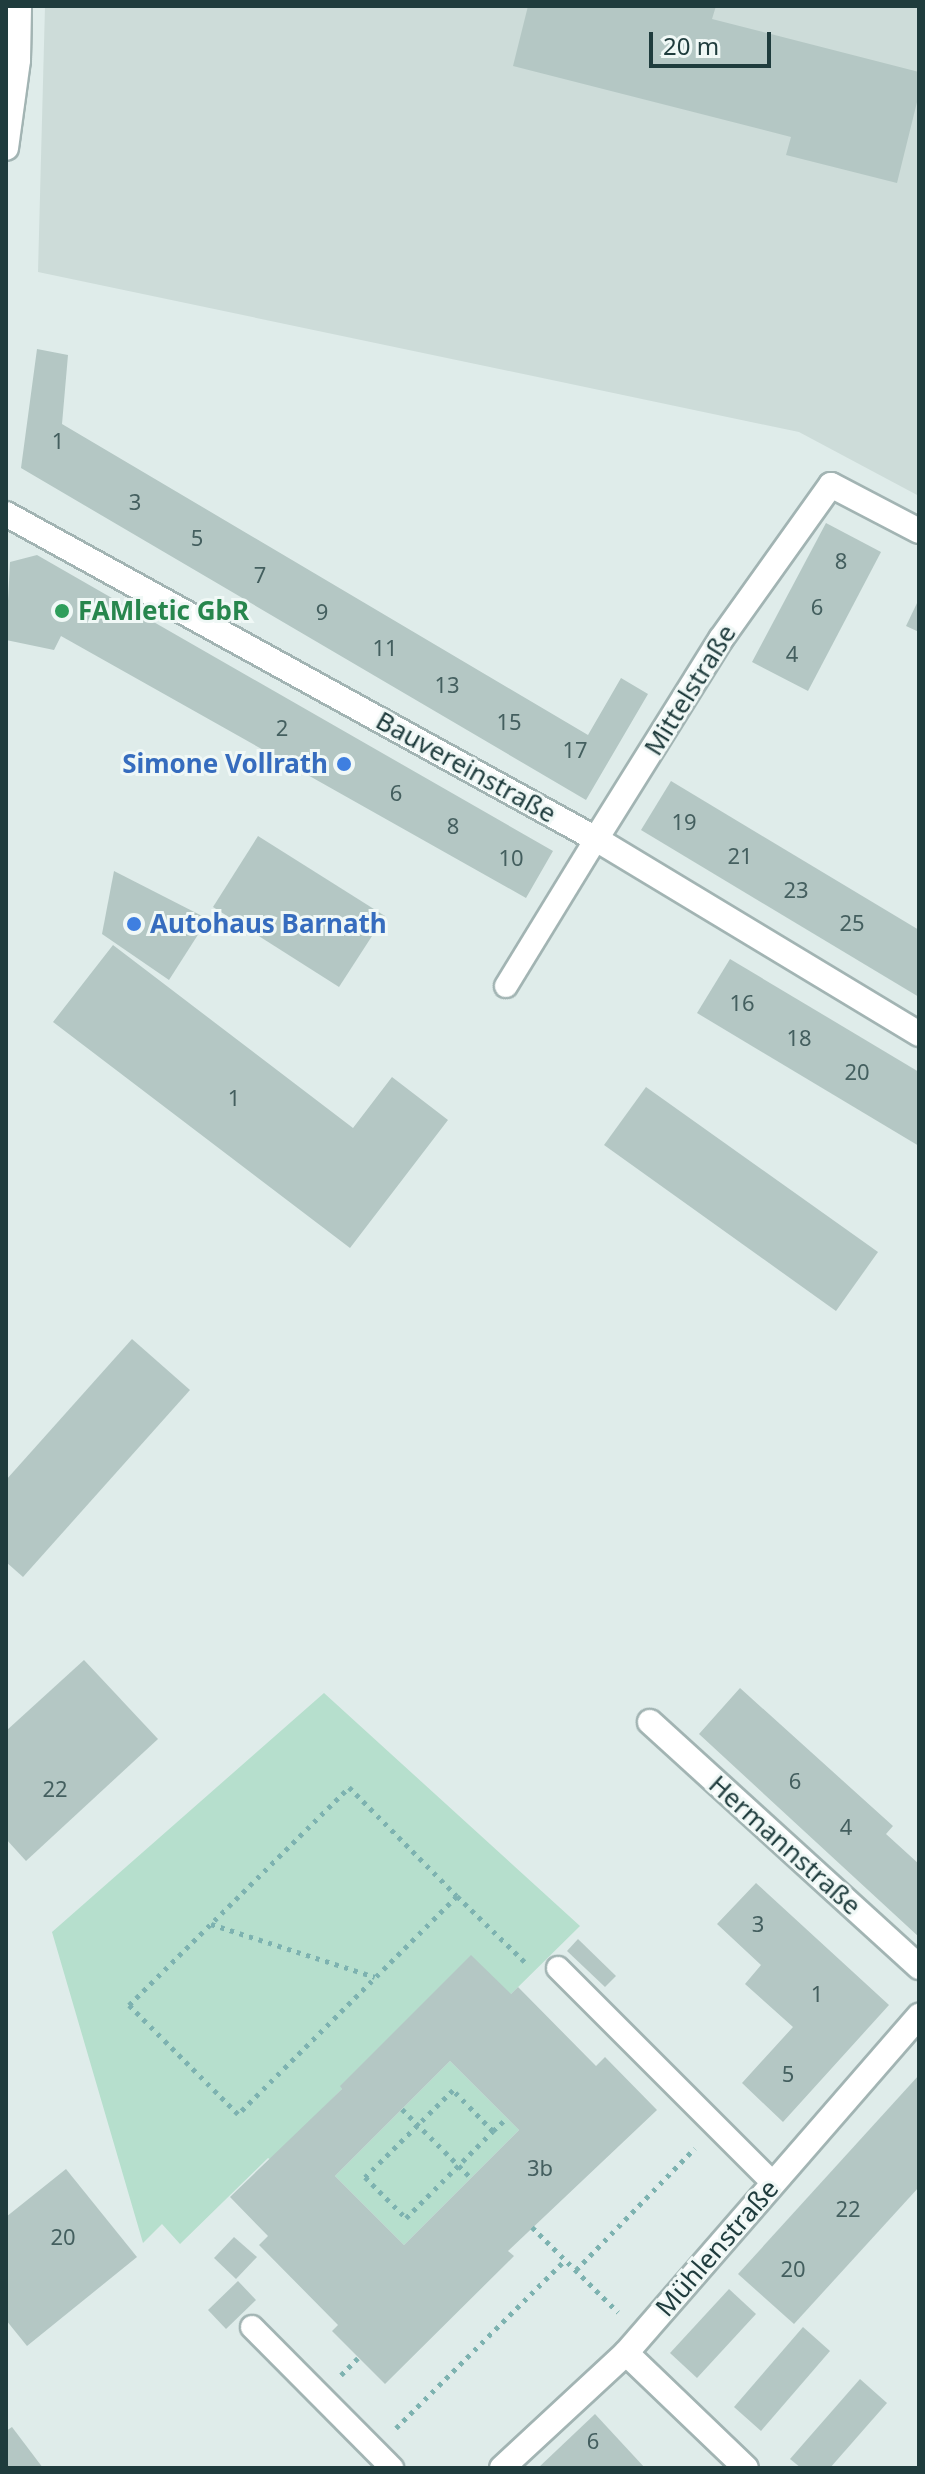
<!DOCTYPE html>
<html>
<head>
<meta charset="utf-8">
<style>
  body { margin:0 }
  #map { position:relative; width:925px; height:2474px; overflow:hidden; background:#dfecea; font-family:"Noto Sans",sans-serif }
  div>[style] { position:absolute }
  .built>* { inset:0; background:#cddcd9 }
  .green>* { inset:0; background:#b6dfcd }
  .building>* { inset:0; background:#b4c7c4 }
  .path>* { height:5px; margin-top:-2.5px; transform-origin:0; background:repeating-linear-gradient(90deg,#7db2b0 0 4px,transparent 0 10px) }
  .roads { filter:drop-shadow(2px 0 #a2b4b3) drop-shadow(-2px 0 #a2b4b3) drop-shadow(0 2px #a2b4b3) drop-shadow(0 -2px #a2b4b3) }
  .service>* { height:22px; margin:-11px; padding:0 11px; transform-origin:11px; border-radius:11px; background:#fff }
  .minor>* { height:24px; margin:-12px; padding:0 12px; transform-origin:12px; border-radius:12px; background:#fff }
  .tertiary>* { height:24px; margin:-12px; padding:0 12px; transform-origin:12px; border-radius:12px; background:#fff }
  .dots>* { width:22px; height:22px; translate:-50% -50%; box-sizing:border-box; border:4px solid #f0f8f6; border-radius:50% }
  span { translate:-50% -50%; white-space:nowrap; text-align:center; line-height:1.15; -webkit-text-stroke:6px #f0f8f6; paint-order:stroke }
  .number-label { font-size:22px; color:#445f5f }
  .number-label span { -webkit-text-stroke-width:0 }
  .leisure-label { font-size:26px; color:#27864d; font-weight:700 }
  .left { translate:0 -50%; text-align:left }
  .street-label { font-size:26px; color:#1f3c3d }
  .shop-label { font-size:26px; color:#366cbe; font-weight:700 }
  .right { translate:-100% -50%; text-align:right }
  .frame { position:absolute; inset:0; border:8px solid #1f3c3d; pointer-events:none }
  .scale { position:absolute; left:649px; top:32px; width:122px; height:36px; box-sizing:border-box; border:4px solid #1f3c3d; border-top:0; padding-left:10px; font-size:24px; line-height:28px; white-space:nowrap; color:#1f3c3d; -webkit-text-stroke:6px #f0f8f6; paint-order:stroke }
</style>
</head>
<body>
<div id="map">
  <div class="built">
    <i style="clip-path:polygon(45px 6px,919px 6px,919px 496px,799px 432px,38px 272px)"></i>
  </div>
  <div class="green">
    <i style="clip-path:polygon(324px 1693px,580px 1926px,511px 1994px,341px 2086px,342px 2089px,271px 2160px,268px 2158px,180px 2244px,162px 2224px,143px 2243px,52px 1932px)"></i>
    <i style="clip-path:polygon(450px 2061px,519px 2130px,404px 2245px,335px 2176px)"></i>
  </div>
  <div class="building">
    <i style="clip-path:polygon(528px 6px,716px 6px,712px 19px,919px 72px,919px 94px,897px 183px,786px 155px,791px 137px,513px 66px)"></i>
    <i style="clip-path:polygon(37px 349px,68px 355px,62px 424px,588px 735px,621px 678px,648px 694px,586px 800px,21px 468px)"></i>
    <i style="clip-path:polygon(826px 523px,881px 552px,808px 691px,752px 662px)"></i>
    <i style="clip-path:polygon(37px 555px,553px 851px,526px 898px,61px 636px,54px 650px,6px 640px,10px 562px)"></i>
    <i style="clip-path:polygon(919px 599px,919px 632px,906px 626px)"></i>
    <i style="clip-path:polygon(671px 781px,919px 930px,919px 997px,641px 830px)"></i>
    <i style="clip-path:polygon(258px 836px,385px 916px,339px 987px,213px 907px)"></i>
    <i style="clip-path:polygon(114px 871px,208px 919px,169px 980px,102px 934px)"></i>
    <i style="clip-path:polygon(113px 945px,353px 1128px,392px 1077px,448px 1120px,350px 1248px,53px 1022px)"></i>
    <i style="clip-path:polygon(730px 959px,919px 1072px,919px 1146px,697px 1013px)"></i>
    <i style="clip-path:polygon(646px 1087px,878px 1252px,836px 1311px,604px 1145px)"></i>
    <i style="clip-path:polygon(132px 1339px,190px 1390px,23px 1577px,6px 1562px,6px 1480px)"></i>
    <i style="clip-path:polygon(84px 1660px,158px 1739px,26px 1861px,6px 1839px,6px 1731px)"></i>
    <i style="clip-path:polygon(740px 1688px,893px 1826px,886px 1834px,919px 1864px,919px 1937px,699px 1734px)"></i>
    <i style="clip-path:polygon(756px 1883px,889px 2005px,783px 2122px,742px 2083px,793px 2027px,745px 1984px,761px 1965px,717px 1924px)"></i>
    <i style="clip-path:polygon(578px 1939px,616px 1976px,605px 1987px,567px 1951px)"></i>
    <i style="clip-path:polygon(evenodd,471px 1955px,511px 1994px,518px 1987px,596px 2066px,605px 2057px,657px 2110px,508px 2251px,514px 2256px,385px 2384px,332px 2331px,338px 2325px,259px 2245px,268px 2236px,230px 2197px,342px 2089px,340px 2086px,471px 1955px,450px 2061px,519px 2130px,404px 2245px,335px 2176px,450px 2061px)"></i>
    <i style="clip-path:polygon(919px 2075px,919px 2187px,794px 2324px,738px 2274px)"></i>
    <i style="clip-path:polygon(66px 2169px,137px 2257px,27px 2346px,6px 2320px,6px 2217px)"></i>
    <i style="clip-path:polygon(234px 2237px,257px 2257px,236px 2279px,214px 2258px)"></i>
    <i style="clip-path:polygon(238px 2281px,256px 2300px,226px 2329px,208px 2310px)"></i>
    <i style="clip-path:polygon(729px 2289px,756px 2314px,697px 2378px,670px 2353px)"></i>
    <i style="clip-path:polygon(803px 2327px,830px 2351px,761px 2431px,734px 2407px)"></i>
    <i style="clip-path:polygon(860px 2379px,887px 2403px,830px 2468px,801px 2468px,790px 2459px)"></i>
    <i style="clip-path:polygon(595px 2414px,645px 2468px,538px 2468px)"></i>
    <i style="clip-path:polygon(12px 2427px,43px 2468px,6px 2468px,6px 2431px)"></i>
  </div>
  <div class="path">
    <i style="left:349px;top:1787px;width:153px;rotate:45.3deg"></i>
    <i style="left:457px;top:1896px;width:309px;rotate:135.1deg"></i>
    <i style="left:238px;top:2114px;width:154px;rotate:-135deg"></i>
    <i style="left:129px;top:2005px;width:310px;rotate:-44.7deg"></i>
    <i style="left:457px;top:1896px;width:99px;rotate:44.2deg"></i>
    <i style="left:211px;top:1924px;width:172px;rotate:17.9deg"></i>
    <i style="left:402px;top:2109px;width:98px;rotate:45deg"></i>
    <i style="left:493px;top:2131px;width:57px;rotate:-134.3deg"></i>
    <i style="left:453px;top:2090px;width:124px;rotate:135.3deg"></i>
    <i style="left:365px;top:2177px;width:58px;rotate:45deg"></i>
    <i style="left:406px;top:2218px;width:123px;rotate:-45deg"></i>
    <i style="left:493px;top:2131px;width:19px;rotate:-43deg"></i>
    <i style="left:532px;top:2227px;width:121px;rotate:44.7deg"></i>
    <i style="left:576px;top:2270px;width:170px;rotate:-45.7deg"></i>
    <i style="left:341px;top:2375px;width:24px;rotate:-45deg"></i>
    <i style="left:396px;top:2428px;width:238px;rotate:-44.8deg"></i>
  </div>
  <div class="roads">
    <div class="service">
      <i style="left:506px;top:986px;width:172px;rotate:-58.5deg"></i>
      <i style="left:558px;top:1968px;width:304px;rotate:45deg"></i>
      <i style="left:252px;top:2327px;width:199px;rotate:45.2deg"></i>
    </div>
    <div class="minor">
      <i style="left:6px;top:514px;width:674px;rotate:28.85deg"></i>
      <i style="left:596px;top:839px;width:377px;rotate:31.1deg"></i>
      <i style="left:596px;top:839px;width:236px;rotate:-58deg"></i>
      <i style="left:721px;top:639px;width:189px;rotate:-54.5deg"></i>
      <i style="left:831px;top:485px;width:99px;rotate:27.6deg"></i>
      <i style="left:650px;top:1722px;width:364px;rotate:42.3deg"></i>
      <i style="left:626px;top:2353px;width:166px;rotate:43.8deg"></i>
    </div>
    <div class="tertiary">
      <i style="left:6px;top:148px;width:89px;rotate:-82.2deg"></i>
      <i style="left:18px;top:60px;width:54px;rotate:-88.9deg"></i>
      <i style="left:502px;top:2468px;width:169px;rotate:-42.8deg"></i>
      <i style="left:626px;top:2353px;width:447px;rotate:-49deg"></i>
    </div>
  </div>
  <div class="dots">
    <i style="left:62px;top:611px;background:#2e9e5b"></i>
    <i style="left:344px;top:764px;background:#3f7fe0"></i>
    <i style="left:134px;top:924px;background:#3f7fe0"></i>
  </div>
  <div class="number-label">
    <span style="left:58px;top:441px">1</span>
    <span style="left:135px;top:502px">3</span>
    <span style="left:197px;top:538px">5</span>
    <span style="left:841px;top:561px">8</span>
    <span style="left:260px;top:575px">7</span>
    <span style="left:817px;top:607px">6</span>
    <span style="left:322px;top:612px">9</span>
    <span style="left:385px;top:648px">11</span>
    <span style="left:792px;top:654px">4</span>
    <span style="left:447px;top:685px">13</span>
    <span style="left:509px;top:722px">15</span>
    <span style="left:282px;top:728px">2</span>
    <span style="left:575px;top:750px">17</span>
    <span style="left:396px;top:793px">6</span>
    <span style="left:684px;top:822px">19</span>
    <span style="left:453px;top:826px">8</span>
    <span style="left:740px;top:856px">21</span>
    <span style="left:511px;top:858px">10</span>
    <span style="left:796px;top:890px">23</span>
    <span style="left:852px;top:923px">25</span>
    <span style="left:742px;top:1003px">16</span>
    <span style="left:799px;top:1038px">18</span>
    <span style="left:857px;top:1072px">20</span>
    <span style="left:234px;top:1098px">1</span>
    <span style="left:795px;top:1781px">6</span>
    <span style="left:55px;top:1789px">22</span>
    <span style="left:846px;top:1827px">4</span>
    <span style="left:758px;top:1924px">3</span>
    <span style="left:817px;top:1994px">1</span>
    <span style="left:788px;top:2074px">5</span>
    <span style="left:540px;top:2168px">3b</span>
    <span style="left:848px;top:2209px">22</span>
    <span style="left:63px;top:2237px">20</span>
    <span style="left:793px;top:2269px">20</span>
    <span style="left:593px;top:2441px">6</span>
  </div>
  <div class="leisure-label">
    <span class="left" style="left:78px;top:611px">FAMletic GbR</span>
  </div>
  <div class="street-label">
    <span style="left:690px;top:690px;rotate:-58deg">Mittelstraße</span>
    <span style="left:466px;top:767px;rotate:29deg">Bauvereinstraße</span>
    <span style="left:785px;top:1845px;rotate:42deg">Hermannstraße</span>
    <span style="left:717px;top:2248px;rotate:-49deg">Mühlenstraße</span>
  </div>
  <div class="shop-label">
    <span class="right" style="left:328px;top:764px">Simone Vollrath</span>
    <span class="left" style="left:150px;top:924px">Autohaus Barnath</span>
  </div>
  <div class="frame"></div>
  <div class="scale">20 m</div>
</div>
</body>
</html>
